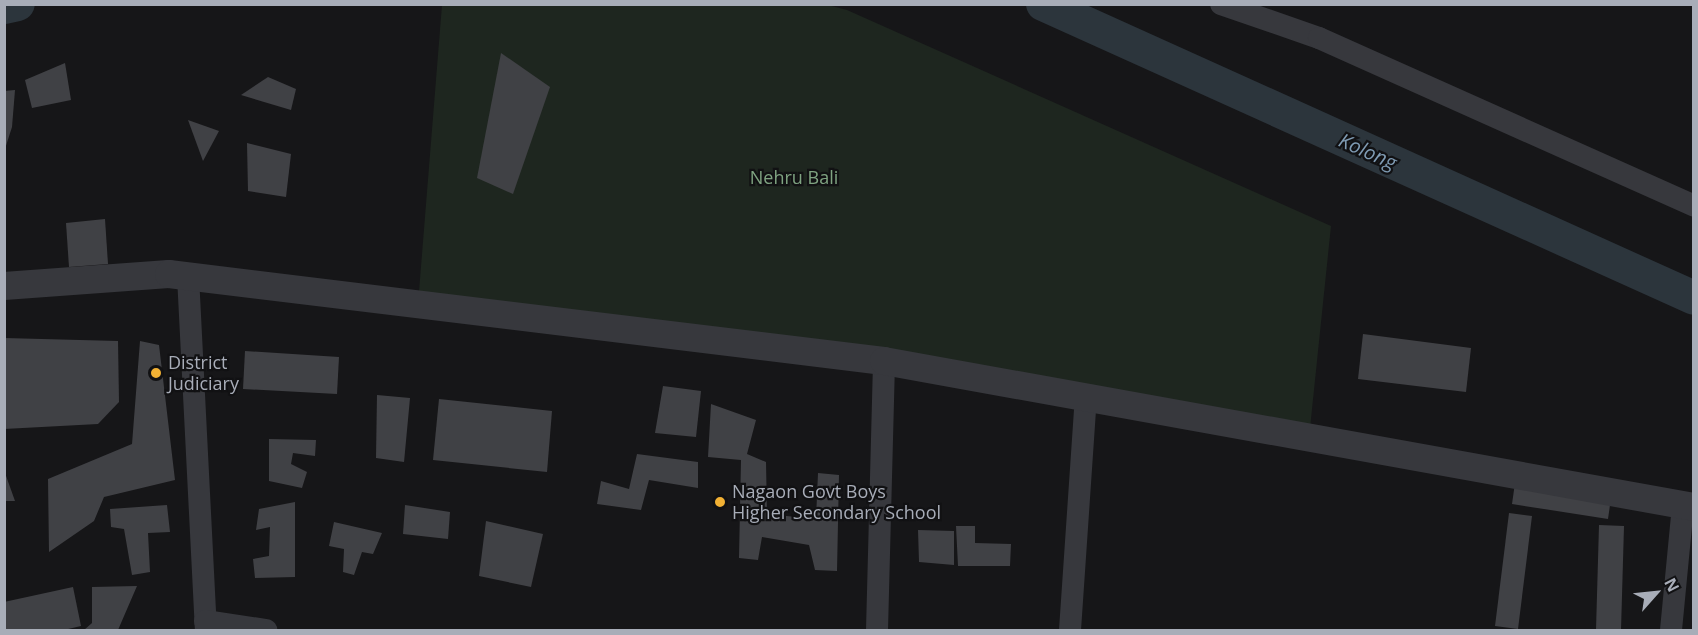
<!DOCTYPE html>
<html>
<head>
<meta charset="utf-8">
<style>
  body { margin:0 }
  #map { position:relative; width:1698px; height:635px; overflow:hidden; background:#161618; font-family:"Open Sans",sans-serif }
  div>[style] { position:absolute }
  .green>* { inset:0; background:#1e261f }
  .river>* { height:34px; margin:-17px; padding:0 17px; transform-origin:17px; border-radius:17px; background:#2c353c }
  .building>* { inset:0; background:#404145 }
  .minor>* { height:22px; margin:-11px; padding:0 11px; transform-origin:11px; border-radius:11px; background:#37383d }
  .tertiary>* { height:28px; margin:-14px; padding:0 14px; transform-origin:14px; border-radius:14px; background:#37383d }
  .dots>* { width:16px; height:16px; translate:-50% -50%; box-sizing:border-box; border:3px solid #111113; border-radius:50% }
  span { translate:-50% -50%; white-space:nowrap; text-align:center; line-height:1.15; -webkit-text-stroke:4.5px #111113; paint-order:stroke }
  .park-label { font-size:18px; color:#7fa381 }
  .poi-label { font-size:18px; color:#a8adb8 }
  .left { translate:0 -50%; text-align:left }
  .water-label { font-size:20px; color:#7f9bb3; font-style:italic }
  .frame { position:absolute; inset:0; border:6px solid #a8adb8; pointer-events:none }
  .north { position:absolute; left:1626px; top:563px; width:60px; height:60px; -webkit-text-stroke:4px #111113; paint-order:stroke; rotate:63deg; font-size:16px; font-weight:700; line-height:24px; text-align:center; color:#a8adb8 }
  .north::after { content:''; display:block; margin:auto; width:21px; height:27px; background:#a8adb8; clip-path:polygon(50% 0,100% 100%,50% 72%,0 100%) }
</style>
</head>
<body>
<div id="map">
  <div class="green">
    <i style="clip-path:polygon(824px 4px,847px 10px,1331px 226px,1309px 438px,418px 304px,442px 5px)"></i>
  </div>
  <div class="river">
    <i style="left:1043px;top:4px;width:714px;rotate:24.3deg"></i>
    <i style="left:4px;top:7px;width:14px;rotate:-12deg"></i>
  </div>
  <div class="building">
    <i style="clip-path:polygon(501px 53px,550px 87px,513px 194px,477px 178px)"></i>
    <i style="clip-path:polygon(65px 63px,71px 100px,32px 108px,25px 80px)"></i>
    <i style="clip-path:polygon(268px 77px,296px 89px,291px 110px,241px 95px)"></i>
    <i style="clip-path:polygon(15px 90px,12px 127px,4px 152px,4px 91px)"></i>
    <i style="clip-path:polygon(188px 120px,219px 131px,203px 161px)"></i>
    <i style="clip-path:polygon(247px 143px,291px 154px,286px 197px,248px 191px)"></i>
    <i style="clip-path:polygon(105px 219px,108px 264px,69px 267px,66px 223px)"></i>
    <i style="clip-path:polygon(1363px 334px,1471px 348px,1466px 392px,1358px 379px)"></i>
    <i style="clip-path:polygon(4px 338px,118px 341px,119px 402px,98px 424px,4px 429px)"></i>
    <i style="clip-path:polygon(140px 341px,159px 345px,175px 480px,104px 497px,94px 521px,49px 552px,48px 479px,132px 444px)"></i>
    <i style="clip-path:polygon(245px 351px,339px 357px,337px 394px,243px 389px)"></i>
    <i style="clip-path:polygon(663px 386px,701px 391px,696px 437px,655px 433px)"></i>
    <i style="clip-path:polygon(377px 395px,410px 398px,404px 462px,376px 458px)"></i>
    <i style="clip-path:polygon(439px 399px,552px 411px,547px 472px,433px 460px)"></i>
    <i style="clip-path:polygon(711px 404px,756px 420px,747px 454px,766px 462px,767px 514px,816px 519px,818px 473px,839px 475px,837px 571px,815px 570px,809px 545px,762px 537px,758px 560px,739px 558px,741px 460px,708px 457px)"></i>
    <i style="clip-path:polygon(269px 439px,316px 440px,315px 456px,293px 453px,291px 464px,307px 472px,302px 488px,269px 481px)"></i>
    <i style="clip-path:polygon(637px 454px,698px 462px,698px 488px,649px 480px,641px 510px,597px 504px,601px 481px,629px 489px)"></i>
    <i style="clip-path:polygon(4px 473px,5px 473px,15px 501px,4px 501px)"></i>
    <i style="clip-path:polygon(1515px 483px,1611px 498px,1608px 519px,1512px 504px)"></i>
    <i style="clip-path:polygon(295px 502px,295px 577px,255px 578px,253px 559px,269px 556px,270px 527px,256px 530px,259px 509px)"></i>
    <i style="clip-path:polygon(167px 505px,170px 532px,148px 533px,150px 572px,132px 575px,124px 529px,111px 527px,110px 509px)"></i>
    <i style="clip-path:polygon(405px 505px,450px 512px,448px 539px,403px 534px)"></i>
    <i style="clip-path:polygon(1509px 513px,1532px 516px,1518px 629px,1495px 626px)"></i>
    <i style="clip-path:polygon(486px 521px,543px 534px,531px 587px,479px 576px)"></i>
    <i style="clip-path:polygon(334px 522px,382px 533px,373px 554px,362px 552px,354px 575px,343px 572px,344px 549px,329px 546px)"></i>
    <i style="clip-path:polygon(1599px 525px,1624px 526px,1621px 630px,1596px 630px)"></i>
    <i style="clip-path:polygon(956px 526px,975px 526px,975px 543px,1011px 544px,1010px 566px,958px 566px)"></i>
    <i style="clip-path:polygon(918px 530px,954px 531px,954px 565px,919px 562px)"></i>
    <i style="clip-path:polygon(137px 586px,118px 630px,84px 630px,92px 623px,92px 587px)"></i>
    <i style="clip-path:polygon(73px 587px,81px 626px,64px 630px,4px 630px,4px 602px)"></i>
  </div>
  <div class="minor">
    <i style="left:1221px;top:4px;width:104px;rotate:19.1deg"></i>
    <i style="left:1319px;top:38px;width:411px;rotate:24.1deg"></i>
    <i style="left:188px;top:276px;width:354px;rotate:87.1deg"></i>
    <i style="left:205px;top:621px;width:62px;rotate:8.4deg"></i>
    <i style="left:877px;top:630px;width:269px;rotate:-88.5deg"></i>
    <i style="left:1070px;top:630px;width:233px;rotate:-86.1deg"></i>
    <i style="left:1671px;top:630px;width:126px;rotate:-84.5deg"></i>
  </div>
  <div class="tertiary">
    <i style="left:4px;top:286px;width:165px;rotate:-4.2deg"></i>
    <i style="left:169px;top:274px;width:720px;rotate:6.94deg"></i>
    <i style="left:884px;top:361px;width:823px;rotate:10.22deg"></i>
  </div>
  <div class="dots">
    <i style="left:156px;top:373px;background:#f2b134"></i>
    <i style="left:720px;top:502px;background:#f2b134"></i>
  </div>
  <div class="park-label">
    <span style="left:794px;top:177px">Nehru Bali</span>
  </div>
  <div class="poi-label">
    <span class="left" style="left:168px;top:373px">District<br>Judiciary</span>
    <span class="left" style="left:732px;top:502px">Nagaon Govt Boys<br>Higher Secondary School</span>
  </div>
  <div class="water-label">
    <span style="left:1368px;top:151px;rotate:24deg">Kolong</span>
  </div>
  <div class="frame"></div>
  <div class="north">N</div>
</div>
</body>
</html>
